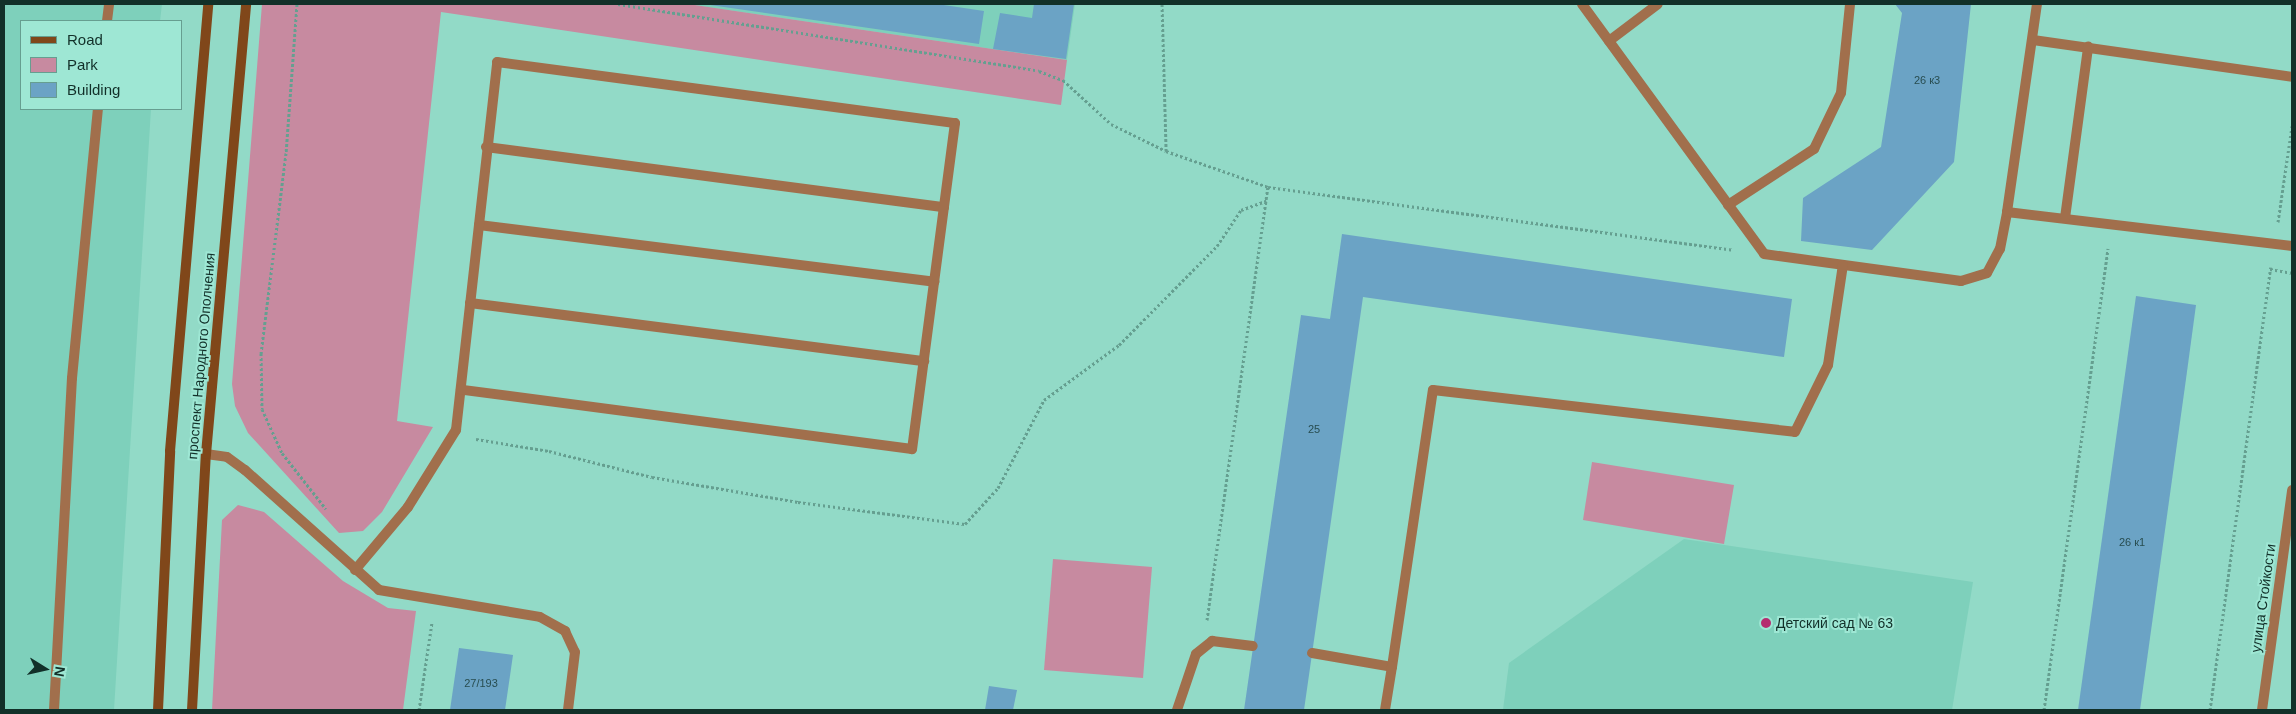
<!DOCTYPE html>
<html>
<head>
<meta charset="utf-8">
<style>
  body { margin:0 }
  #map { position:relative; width:2296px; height:714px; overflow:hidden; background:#92dac7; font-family:Arial,sans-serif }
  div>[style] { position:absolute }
  .built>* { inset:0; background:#7ed0bb }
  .green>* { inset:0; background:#c78aa0 }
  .building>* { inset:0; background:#6ba3c5 }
  .path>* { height:3px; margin-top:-1.5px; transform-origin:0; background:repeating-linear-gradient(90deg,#659f90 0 2.5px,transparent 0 5px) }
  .service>* { height:10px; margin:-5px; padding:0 5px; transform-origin:5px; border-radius:5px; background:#a16f4c }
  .minor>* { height:10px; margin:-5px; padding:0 5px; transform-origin:5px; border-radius:5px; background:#a16f4c }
  .secondary>* { height:10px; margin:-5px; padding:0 5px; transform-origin:5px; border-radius:5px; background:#80471a }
  .dots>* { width:14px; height:14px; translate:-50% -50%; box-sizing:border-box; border:2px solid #9ee7d4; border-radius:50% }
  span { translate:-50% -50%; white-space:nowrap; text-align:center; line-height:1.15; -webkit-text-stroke:4px #9ee7d4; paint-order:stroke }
  .number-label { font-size:11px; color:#284d50 }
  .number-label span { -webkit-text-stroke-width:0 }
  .street-label { font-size:14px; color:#123029 }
  .poi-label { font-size:14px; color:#123029 }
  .left { translate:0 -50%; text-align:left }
  .frame { position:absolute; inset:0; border:5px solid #123029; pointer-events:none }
  .legend { position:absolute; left:20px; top:20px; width:162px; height:90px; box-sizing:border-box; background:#9ee7d4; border:1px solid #669e90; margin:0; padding:6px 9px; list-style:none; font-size:15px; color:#123029 }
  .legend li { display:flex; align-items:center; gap:10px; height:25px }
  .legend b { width:25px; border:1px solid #669e90 }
  .north { position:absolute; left:20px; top:644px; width:50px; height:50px; -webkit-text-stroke:4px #9ee7d4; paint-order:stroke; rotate:100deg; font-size:14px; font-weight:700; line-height:20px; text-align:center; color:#123029 }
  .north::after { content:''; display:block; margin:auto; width:18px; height:22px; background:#123029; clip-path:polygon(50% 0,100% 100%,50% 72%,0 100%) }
</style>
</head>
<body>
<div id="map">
  <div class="built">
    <i style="clip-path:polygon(4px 4px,162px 4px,160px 21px,21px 21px,21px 109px,151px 109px,114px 710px,4px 710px)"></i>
    <i style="clip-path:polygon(687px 4px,1075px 4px,1067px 60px)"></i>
    <i style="clip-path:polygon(1684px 539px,1973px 582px,1952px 710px,1503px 710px,1509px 663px)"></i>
  </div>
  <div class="green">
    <i style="clip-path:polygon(262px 4px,688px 4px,1067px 60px,1061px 105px,441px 12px,397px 421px,433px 427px,382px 512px,363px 531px,339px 533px,248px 433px,235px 406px,232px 384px)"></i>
    <i style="clip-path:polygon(1592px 462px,1734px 485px,1724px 544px,1583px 520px)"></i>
    <i style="clip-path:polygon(238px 505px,264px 512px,343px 581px,388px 608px,416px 611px,403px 710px,212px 710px,222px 520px)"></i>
    <i style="clip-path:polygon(1053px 559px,1152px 567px,1143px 678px,1044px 670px)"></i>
  </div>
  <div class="building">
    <i style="clip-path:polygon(937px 4px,984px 11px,979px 44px,710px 5px)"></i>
    <i style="clip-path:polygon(1034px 4px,1074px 4px,1066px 59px,993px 49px,1000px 13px,1032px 18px)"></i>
    <i style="clip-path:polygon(1895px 4px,1971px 4px,1954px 162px,1872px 250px,1801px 241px,1803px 198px,1881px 147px,1902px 13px)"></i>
    <i style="clip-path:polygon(1342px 234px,1792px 299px,1784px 357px,1363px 297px,1304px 710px,1244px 710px,1301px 315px,1330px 319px)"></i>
    <i style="clip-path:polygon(2136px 296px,2196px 305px,2186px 379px,2140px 710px,2078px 710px)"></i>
    <i style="clip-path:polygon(459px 648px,513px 655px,505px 710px,450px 710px)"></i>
    <i style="clip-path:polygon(989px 686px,1017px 690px,1013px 710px,985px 710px)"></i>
  </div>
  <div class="path">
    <i style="left:297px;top:4px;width:149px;rotate:94.2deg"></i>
    <i style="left:286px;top:153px;width:202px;rotate:97.1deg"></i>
    <i style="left:261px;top:353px;width:56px;rotate:89deg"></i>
    <i style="left:262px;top:409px;width:48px;rotate:65.6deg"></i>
    <i style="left:282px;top:453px;width:71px;rotate:51.8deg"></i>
    <i style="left:618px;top:4px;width:426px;rotate:9deg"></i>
    <i style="left:1039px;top:71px;width:26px;rotate:21deg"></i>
    <i style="left:1063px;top:80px;width:65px;rotate:42.5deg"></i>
    <i style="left:1111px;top:124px;width:61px;rotate:26.1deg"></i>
    <i style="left:1166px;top:151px;width:108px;rotate:19.4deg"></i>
    <i style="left:1162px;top:4px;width:147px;rotate:88.4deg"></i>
    <i style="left:2278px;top:222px;width:97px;rotate:-81.7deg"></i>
    <i style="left:2270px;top:269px;width:22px;rotate:10deg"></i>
    <i style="left:476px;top:439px;width:74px;rotate:9.3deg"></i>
    <i style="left:549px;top:451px;width:106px;rotate:14.2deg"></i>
    <i style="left:652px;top:477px;width:148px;rotate:9.7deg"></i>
    <i style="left:798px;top:502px;width:168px;rotate:7.5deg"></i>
    <i style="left:965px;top:524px;width:49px;rotate:-47.5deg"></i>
    <i style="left:998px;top:488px;width:99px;rotate:-62.4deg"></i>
    <i style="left:1044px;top:400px;width:93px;rotate:-36.3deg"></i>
    <i style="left:1119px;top:345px;width:139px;rotate:-45.3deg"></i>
    <i style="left:1217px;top:246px;width:43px;rotate:-56.3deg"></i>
    <i style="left:1241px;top:210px;width:27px;rotate:-20deg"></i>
    <i style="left:1207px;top:620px;width:437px;rotate:-82deg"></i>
    <i style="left:1268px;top:187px;width:469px;rotate:7.7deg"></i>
    <i style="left:419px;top:710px;width:89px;rotate:-81.6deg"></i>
    <i style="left:2044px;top:710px;width:466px;rotate:-82.1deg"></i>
    <i style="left:2210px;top:710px;width:447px;rotate:-82.2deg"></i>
  </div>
  <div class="service">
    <i style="left:1582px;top:4px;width:309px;rotate:53.9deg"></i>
    <i style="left:1764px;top:254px;width:199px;rotate:7.8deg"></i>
    <i style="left:1961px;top:281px;width:27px;rotate:-17deg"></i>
    <i style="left:1987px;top:273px;width:27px;rotate:-62deg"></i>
    <i style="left:2000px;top:249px;width:38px;rotate:-79deg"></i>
    <i style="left:2007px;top:212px;width:287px;rotate:6.8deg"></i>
    <i style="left:107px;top:21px;width:17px;rotate:-83deg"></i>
    <i style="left:2033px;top:40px;width:262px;rotate:8.1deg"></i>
    <i style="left:1609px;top:41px;width:61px;rotate:-37.1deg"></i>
    <i style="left:486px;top:147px;width:462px;rotate:7.5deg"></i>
    <i style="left:1728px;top:205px;width:103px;rotate:-33.1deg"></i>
    <i style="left:1814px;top:149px;width:62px;rotate:-64.3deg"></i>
    <i style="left:1841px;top:93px;width:89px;rotate:-84.2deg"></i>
    <i style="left:2007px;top:212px;width:210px;rotate:-81.8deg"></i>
    <i style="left:2065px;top:218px;width:173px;rotate:-82.3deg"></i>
    <i style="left:479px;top:225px;width:459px;rotate:7.1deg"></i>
    <i style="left:470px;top:303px;width:458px;rotate:7.3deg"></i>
    <i style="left:206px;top:454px;width:21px;rotate:8deg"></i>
    <i style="left:227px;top:457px;width:22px;rotate:36deg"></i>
    <i style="left:245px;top:470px;width:180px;rotate:41.8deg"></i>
    <i style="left:379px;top:590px;width:163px;rotate:9.5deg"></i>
    <i style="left:540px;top:617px;width:29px;rotate:29deg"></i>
    <i style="left:565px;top:631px;width:23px;rotate:65deg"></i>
    <i style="left:575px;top:652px;width:58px;rotate:96.9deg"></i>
    <i style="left:355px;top:570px;width:82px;rotate:-49.9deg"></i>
    <i style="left:408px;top:507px;width:91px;rotate:-58.1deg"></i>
    <i style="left:456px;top:430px;width:370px;rotate:-83.6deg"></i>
    <i style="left:497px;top:62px;width:462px;rotate:7.6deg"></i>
    <i style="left:955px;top:123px;width:329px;rotate:97.5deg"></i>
    <i style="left:912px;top:449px;width:455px;rotate:-172.5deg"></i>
    <i style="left:1312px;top:653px;width:81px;rotate:9.9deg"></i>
    <i style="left:1392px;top:667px;width:280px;rotate:-81.6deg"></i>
    <i style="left:1433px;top:390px;width:364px;rotate:6.6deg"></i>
    <i style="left:1795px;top:432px;width:75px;rotate:-63.8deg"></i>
    <i style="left:1828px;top:365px;width:101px;rotate:-81.5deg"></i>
    <i style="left:54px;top:710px;width:332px;rotate:-86.9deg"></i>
    <i style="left:72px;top:378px;width:270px;rotate:-84.5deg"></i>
    <i style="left:1177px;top:710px;width:59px;rotate:-71.3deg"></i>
    <i style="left:1196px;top:654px;width:21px;rotate:-39deg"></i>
    <i style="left:1212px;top:641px;width:41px;rotate:7deg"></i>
    <i style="left:1385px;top:710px;width:44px;rotate:-80.8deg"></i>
  </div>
  <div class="minor">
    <i style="left:2262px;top:710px;width:222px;rotate:-82.2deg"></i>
  </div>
  <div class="secondary">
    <i style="left:158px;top:710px;width:259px;rotate:-87.3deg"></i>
    <i style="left:170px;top:451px;width:449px;rotate:-85.1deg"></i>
    <i style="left:192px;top:710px;width:256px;rotate:-86.9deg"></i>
    <i style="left:206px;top:454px;width:452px;rotate:-84.9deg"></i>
  </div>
  <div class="dots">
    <i style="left:1766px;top:623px;background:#b52d6f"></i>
  </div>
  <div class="number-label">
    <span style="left:1927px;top:80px">26 к3</span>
    <span style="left:1314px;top:429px">25</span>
    <span style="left:2132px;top:542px">26 к1</span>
    <span style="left:481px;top:683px">27/193</span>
  </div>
  <div class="street-label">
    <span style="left:201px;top:356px;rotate:-85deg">проспект Народного Ополчения</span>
    <span style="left:2263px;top:598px;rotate:-82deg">улица Стойкости</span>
  </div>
  <div class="poi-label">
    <span class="left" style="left:1776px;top:623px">Детский сад № 63</span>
  </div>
  <div class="frame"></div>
  <ul class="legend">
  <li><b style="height:6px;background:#80471a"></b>Road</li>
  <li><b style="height:14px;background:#c78aa0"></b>Park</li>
  <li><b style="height:14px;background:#6ba3c5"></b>Building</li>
  </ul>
  <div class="north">N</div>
</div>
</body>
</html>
